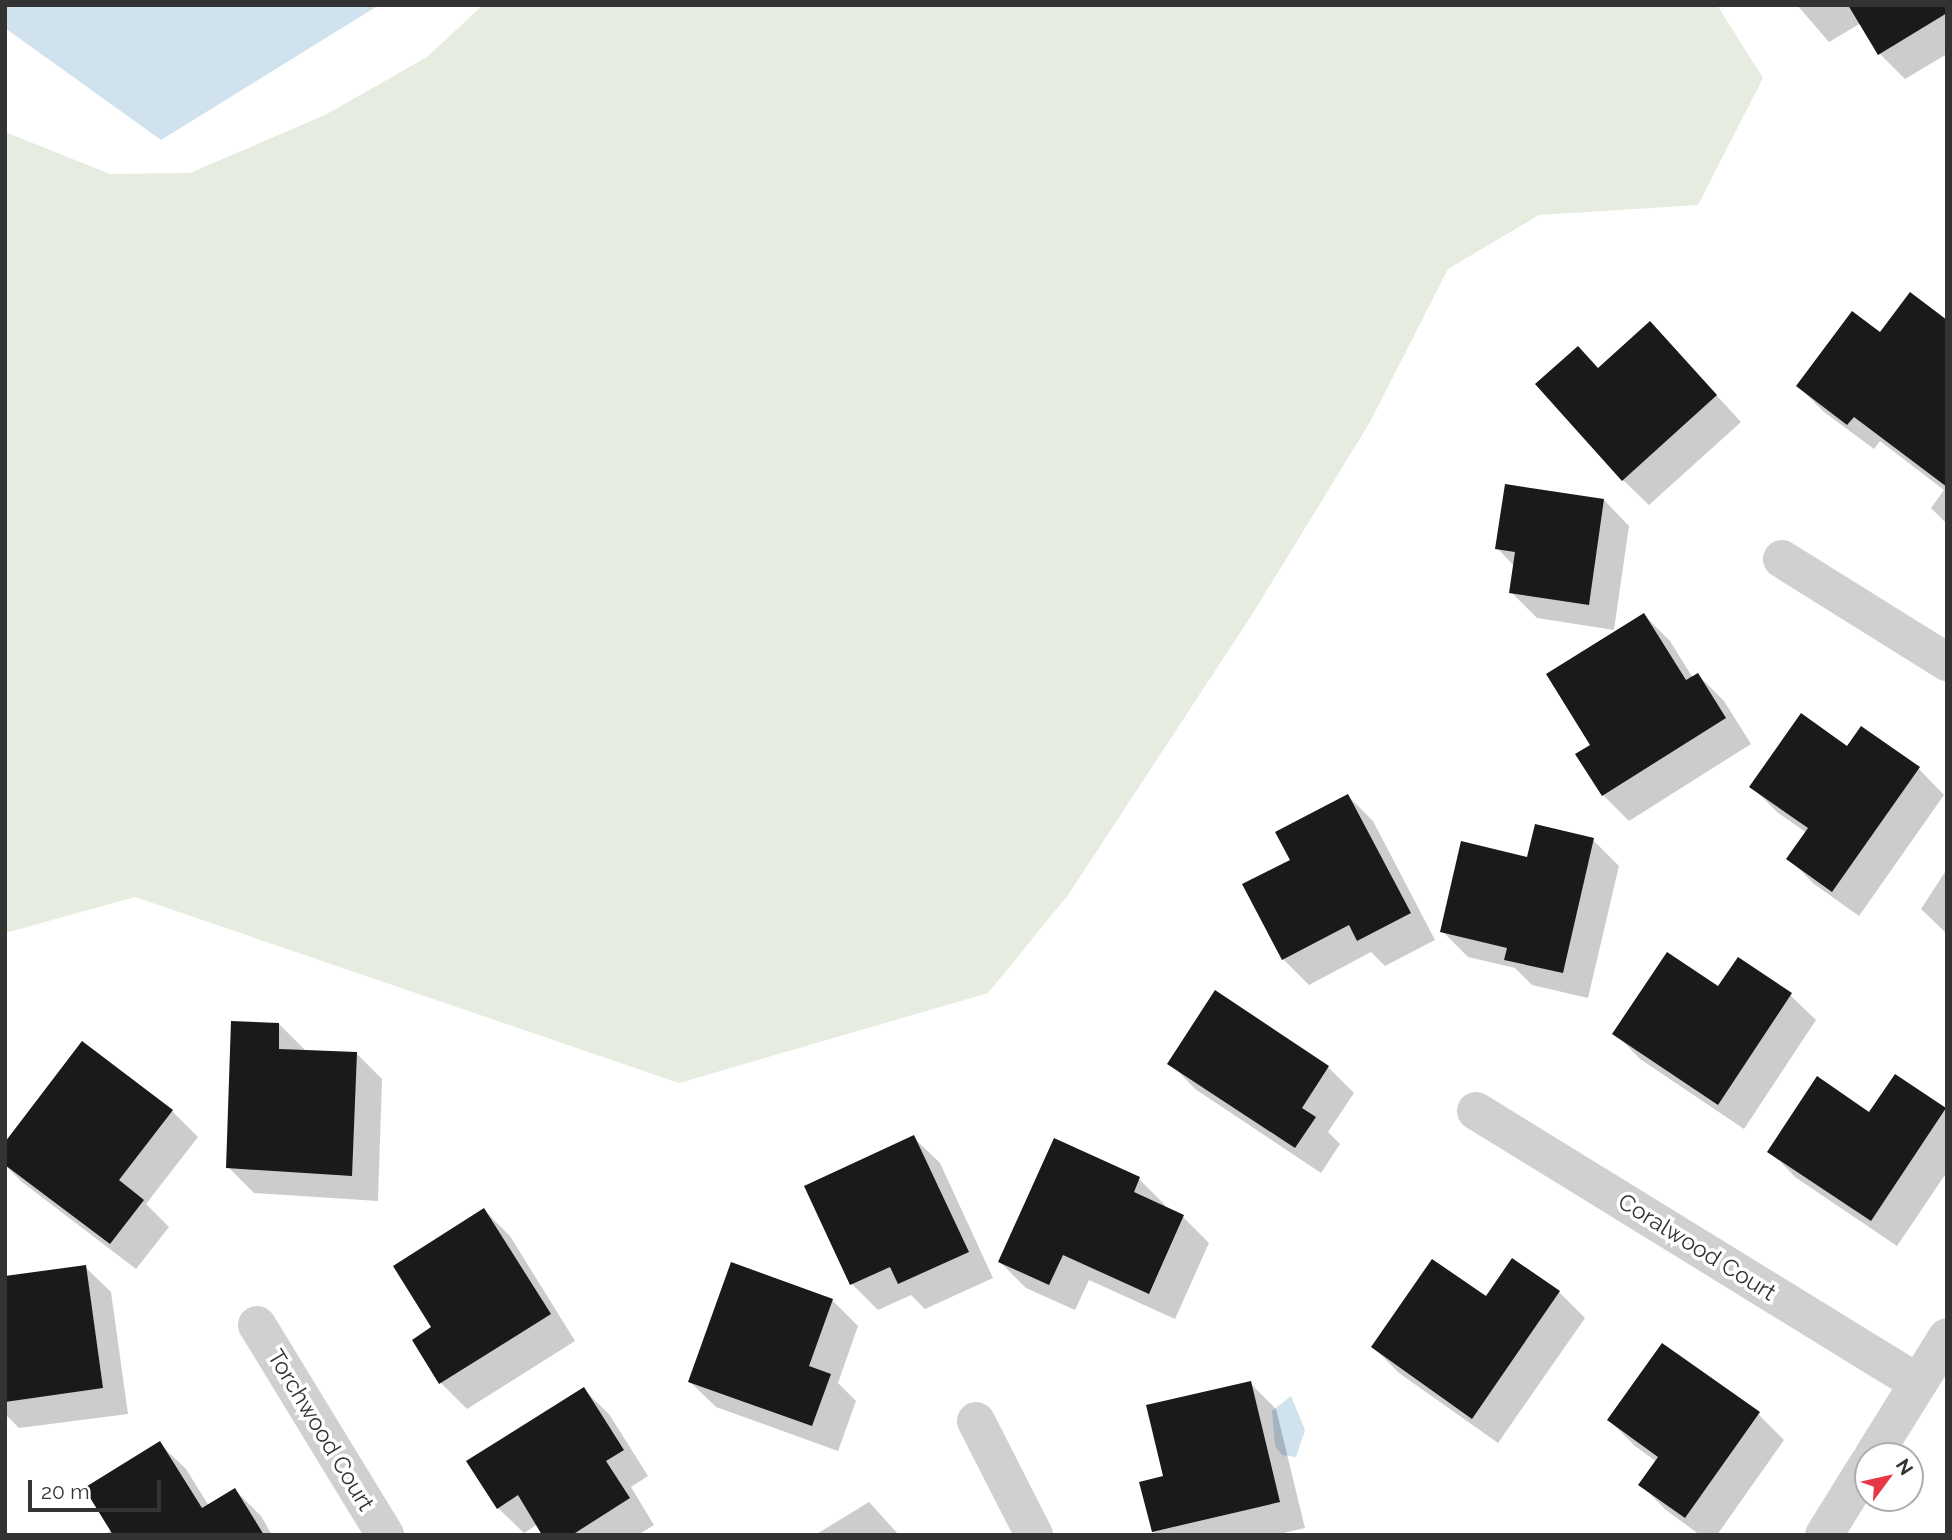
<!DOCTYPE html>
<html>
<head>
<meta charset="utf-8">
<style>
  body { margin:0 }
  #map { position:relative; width:1952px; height:1540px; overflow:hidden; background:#fff; font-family:Raleway,sans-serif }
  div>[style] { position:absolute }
  .green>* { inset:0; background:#e6ecdf }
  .water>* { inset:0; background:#cfe2ee }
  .shadow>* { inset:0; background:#0003 }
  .building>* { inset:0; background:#1a1a1a }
  .street>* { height:38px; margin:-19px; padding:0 19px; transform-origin:19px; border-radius:19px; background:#d0d0d0 }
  span { translate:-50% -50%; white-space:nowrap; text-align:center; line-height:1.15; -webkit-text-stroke:7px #fff; paint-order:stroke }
  .street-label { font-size:23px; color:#333 }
  .frame { position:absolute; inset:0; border:7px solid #333; pointer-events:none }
  .north { position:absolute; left:1854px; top:1442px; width:70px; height:70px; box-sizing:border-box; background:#fff; border:2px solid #adadad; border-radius:50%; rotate:57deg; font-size:19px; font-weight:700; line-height:28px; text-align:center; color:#333 }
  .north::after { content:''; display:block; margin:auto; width:24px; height:32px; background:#e63946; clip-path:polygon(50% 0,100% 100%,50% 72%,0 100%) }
  .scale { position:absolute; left:28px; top:1480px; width:133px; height:32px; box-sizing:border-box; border:4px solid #333; border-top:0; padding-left:9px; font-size:21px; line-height:24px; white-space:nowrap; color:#333; -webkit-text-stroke:5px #fff; paint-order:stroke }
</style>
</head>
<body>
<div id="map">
  <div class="green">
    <i style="clip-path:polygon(483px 5px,1717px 5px,1763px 78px,1698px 205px,1539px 215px,1448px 269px,1370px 422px,1253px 613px,1068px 895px,988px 993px,679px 1083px,135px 897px,5px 933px,5px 132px,110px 174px,190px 173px,325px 115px,427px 57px)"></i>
  </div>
  <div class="water">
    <i style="clip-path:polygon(5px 5px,379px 5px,161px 140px,5px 28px)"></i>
    <i style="clip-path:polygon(1291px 1396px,1305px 1430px,1296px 1457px,1282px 1455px,1275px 1446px,1272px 1411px)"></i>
  </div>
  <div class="shadow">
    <i style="clip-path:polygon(1797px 5px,1947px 5px,1947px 54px,1905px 79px,1880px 54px,1861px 23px,1829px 42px)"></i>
    <i style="clip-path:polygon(1947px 322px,1947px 524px,1931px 508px,1944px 490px,1880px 441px,1874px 449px,1824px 412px,1798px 386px,1881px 335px)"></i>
    <i style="clip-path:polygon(1650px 323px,1741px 422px,1649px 505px,1623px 480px,1599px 369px)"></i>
    <i style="clip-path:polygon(1604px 500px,1629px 526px,1614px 630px,1537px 618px,1511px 592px,1515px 567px,1497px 548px)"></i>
    <i style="clip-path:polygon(1644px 615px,1670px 641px,1693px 678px,1698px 675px,1724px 701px,1751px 744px,1629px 821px,1603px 795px,1593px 745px)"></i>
    <i style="clip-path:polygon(1861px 728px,1919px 769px,1944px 795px,1859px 916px,1814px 884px,1789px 859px,1807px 833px,1777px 812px,1751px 786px,1847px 748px)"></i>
    <i style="clip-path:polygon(1348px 796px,1373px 821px,1435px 940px,1385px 966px,1371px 952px,1309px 985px,1283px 959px,1292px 861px)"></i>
    <i style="clip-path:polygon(1593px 840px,1619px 866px,1588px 998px,1532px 985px,1515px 968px,1468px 957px,1442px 931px,1528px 859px)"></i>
    <i style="clip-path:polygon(1947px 869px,1947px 934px,1921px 909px)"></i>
    <i style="clip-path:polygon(1719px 989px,1790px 995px,1816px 1020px,1744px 1129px,1640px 1059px,1615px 1033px)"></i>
    <i style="clip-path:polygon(279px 1024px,305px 1050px,356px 1053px,382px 1079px,378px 1201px,254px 1193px,228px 1167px)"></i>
    <i style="clip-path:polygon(1170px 1063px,1328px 1067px,1354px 1093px,1328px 1132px,1340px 1144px,1321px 1173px,1195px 1089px)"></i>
    <i style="clip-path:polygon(1895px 1076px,1947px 1111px,1947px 1172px,1897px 1246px,1795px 1177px,1770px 1151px,1870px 1114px)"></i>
    <i style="clip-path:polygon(172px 1111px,198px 1137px,146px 1204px,169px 1227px,136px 1269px,22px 1182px,5px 1165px)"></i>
    <i style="clip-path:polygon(914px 1138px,940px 1163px,993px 1278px,925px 1309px,911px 1295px,878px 1310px,852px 1284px,807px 1187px)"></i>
    <i style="clip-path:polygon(1139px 1179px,1165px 1205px,1163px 1208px,1183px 1217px,1209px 1243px,1175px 1319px,1089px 1280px,1075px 1310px,1026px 1288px,1000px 1262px)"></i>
    <i style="clip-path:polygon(484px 1210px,510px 1236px,575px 1341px,467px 1409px,441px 1383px,415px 1340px,434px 1328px)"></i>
    <i style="clip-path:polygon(85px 1267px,111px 1292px,128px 1414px,19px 1428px,5px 1414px,5px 1277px)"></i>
    <i style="clip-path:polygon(1559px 1292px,1585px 1318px,1498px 1443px,1399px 1373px,1373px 1347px,1486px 1299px)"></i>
    <i style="clip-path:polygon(832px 1300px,858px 1326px,838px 1383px,856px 1401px,838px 1451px,716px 1407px,690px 1382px)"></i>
    <i style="clip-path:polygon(1250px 1383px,1276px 1409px,1305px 1528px,1275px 1535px,1157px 1535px,1153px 1531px,1165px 1477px)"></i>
    <i style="clip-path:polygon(583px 1389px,609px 1414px,648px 1476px,631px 1487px,654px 1525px,638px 1535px,544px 1535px,538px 1524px,524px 1533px,498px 1508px)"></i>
    <i style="clip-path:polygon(1758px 1414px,1784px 1440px,1717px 1535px,1700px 1535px,1666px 1510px,1641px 1485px,1657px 1462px,1635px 1446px,1609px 1420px)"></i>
    <i style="clip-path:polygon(160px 1444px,186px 1469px,209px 1506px,235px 1490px,261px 1516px,272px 1535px,104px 1535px,112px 1530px)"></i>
    <i style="clip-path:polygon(869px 1502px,899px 1535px,815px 1535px)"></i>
  </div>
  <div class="building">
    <i style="clip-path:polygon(1848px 5px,1947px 5px,1947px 13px,1878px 55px)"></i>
    <i style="clip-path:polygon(1910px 292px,1947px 320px,1947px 487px,1854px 417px,1847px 425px,1796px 386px,1852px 311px,1880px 332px)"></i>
    <i style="clip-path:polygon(1650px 321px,1717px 395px,1622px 481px,1535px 384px,1578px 346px,1598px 368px)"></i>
    <i style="clip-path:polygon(1505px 484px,1604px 499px,1589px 605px,1509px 593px,1515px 552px,1495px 549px)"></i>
    <i style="clip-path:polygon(1644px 613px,1686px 680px,1698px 673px,1726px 718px,1602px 796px,1575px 754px,1590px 745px,1546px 674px)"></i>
    <i style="clip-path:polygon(1801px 713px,1847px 746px,1861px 726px,1920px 767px,1832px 892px,1786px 859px,1808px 828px,1749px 787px)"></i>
    <i style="clip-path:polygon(1348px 794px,1411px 913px,1357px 941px,1349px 925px,1282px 960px,1242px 884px,1290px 860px,1275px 832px)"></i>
    <i style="clip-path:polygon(1535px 824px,1594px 838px,1563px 973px,1504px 960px,1507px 948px,1440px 932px,1461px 841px,1527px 857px)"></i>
    <i style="clip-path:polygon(1667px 952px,1718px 986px,1738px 957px,1792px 993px,1718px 1105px,1612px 1034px)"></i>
    <i style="clip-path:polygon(1215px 990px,1329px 1066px,1302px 1108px,1316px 1117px,1295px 1148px,1167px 1064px)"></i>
    <i style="clip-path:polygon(231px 1021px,279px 1023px,279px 1049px,357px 1052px,352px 1176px,226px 1168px)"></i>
    <i style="clip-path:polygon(82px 1041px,173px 1110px,119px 1180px,144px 1200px,110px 1244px,5px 1165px,5px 1142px)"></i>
    <i style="clip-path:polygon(1895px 1074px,1946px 1108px,1871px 1221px,1767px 1152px,1817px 1076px,1869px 1112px)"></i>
    <i style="clip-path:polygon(914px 1135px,969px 1252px,898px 1284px,890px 1267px,850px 1285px,804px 1186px)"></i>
    <i style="clip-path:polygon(1054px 1138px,1140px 1177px,1134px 1192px,1184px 1215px,1149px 1294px,1063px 1255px,1049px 1285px,998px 1262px)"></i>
    <i style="clip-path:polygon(484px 1208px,551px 1314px,439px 1384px,412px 1340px,431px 1327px,393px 1266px)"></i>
    <i style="clip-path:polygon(1512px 1258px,1560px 1291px,1472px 1419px,1371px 1347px,1432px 1259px,1486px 1296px)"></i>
    <i style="clip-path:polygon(731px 1262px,833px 1299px,809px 1366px,831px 1374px,812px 1426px,688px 1382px)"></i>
    <i style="clip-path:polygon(86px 1265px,103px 1388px,5px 1402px,5px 1276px)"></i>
    <i style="clip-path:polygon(1662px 1343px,1760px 1412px,1685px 1518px,1638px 1485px,1658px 1457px,1607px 1420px)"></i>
    <i style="clip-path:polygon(1251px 1381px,1280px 1502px,1152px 1532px,1139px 1482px,1163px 1476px,1146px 1405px)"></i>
    <i style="clip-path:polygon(584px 1387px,624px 1450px,606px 1461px,630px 1498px,572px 1535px,542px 1535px,518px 1495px,497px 1509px,466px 1461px)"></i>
    <i style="clip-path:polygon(160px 1441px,202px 1508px,235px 1488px,264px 1535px,113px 1535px,84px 1488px)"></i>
  </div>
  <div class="street">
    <i style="left:1782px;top:559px;width:195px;rotate:32deg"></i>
    <i style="left:1476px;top:1111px;width:519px;rotate:31.61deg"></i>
    <i style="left:257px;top:1325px;width:246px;rotate:58.6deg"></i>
    <i style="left:976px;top:1421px;width:128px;rotate:63deg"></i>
    <i style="left:1873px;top:1456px;width:140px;rotate:-58.1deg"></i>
    <i style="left:1824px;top:1535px;width:84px;rotate:-58.2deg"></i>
  </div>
  <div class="street-label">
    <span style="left:1697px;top:1247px;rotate:32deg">Coralwood Court</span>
    <span style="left:321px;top:1430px;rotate:59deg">Torchwood Court</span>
  </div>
  <div class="frame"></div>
  <div class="north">N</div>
  <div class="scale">20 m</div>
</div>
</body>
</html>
